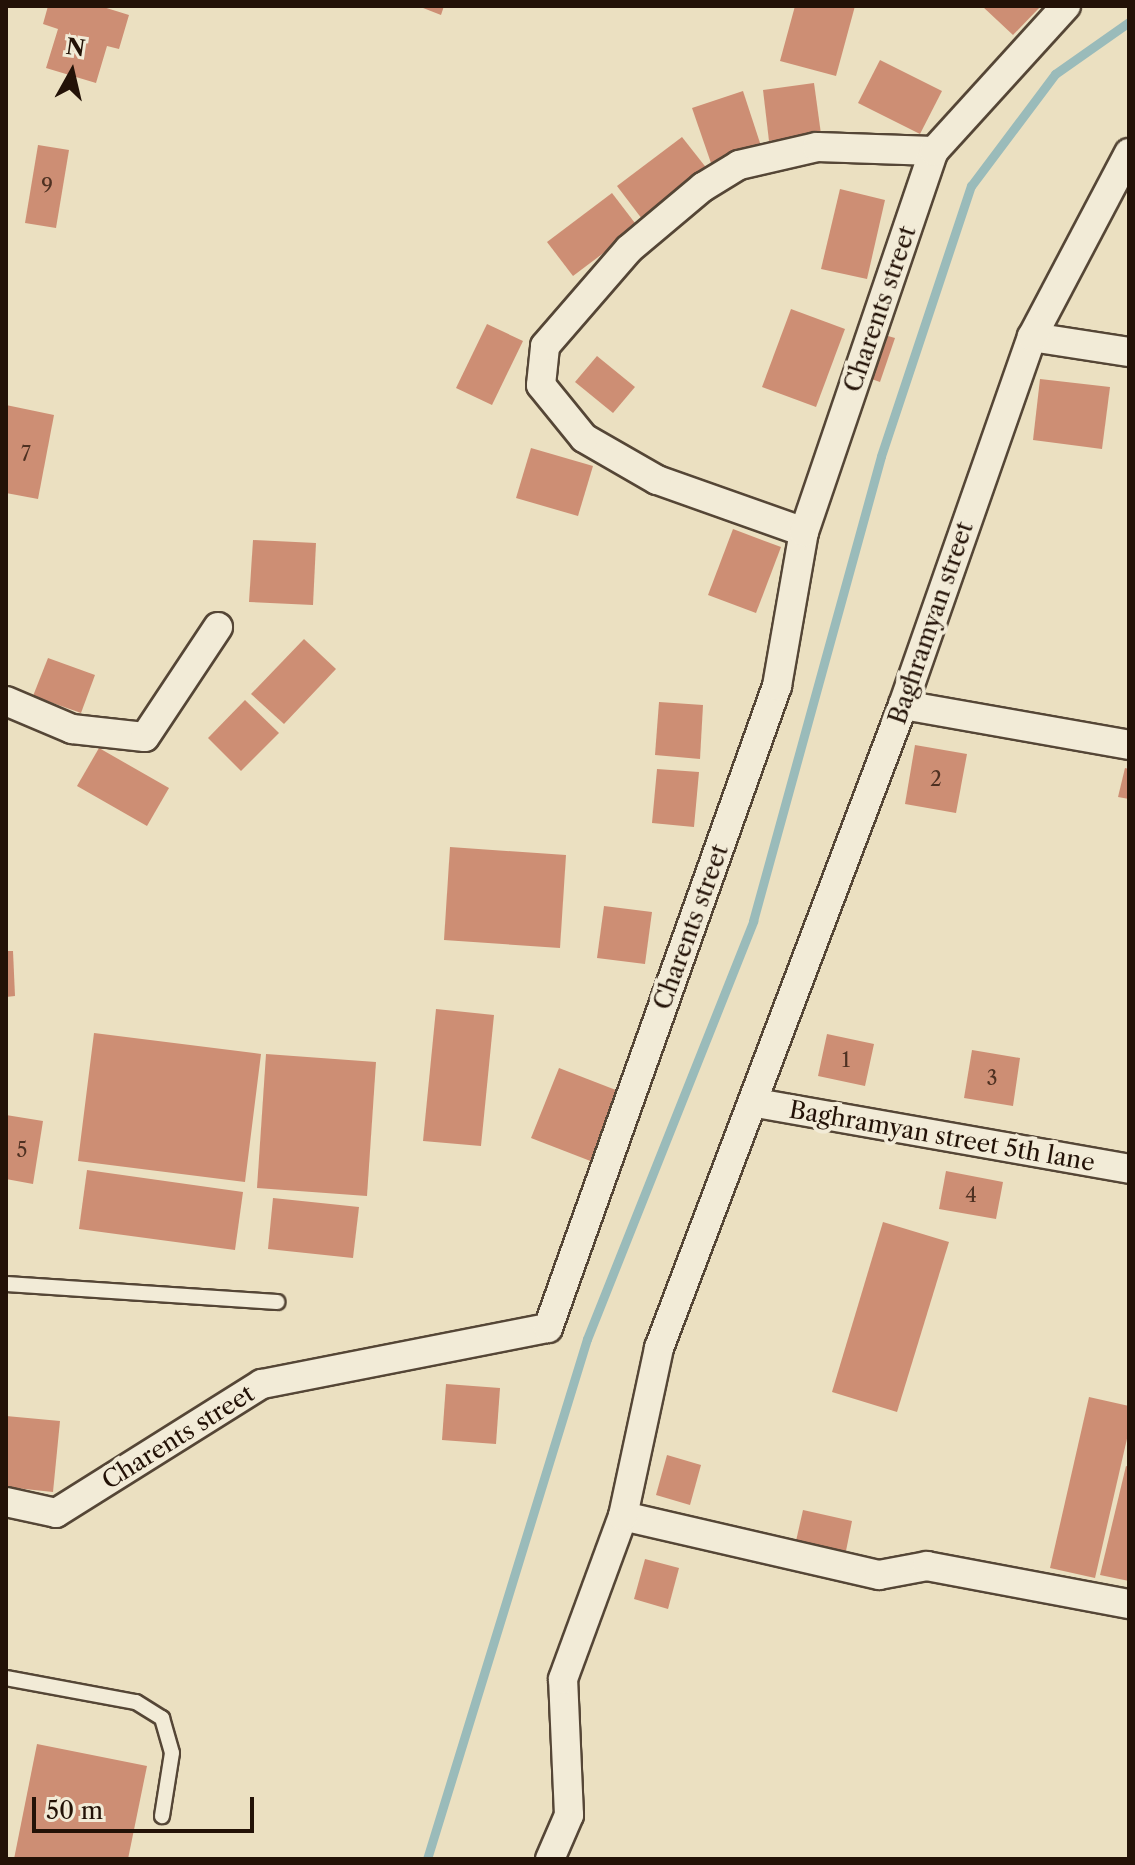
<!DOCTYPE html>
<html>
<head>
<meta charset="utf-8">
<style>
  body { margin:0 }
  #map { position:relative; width:1135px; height:1865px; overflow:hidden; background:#ebe0c1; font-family:"Libre Caslon Text",serif }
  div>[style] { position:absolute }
  .stream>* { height:9px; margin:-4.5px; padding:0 4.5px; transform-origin:4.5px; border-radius:4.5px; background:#9abbba }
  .building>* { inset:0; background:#cd8e74 }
  .roads { filter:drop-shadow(2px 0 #554636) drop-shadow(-2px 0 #554636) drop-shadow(0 2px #554636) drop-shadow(0 -2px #554636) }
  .lane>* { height:14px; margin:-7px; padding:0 7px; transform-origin:7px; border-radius:7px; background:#f2ebd7 }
  .street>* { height:28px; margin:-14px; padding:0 14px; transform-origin:14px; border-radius:14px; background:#f2ebd7 }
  span { translate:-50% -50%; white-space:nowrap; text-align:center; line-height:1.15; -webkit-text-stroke:8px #f2ebd7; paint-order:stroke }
  .number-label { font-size:20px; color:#4e3122 }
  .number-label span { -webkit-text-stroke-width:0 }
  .street-label { font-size:24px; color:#231207 }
  .frame { position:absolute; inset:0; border:8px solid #231207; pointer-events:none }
  .north { position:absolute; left:32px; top:32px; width:80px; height:80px; -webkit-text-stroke:6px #f2ebd7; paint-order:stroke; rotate:8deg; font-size:22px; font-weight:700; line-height:32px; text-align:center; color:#231207 }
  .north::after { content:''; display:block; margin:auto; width:28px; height:36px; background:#231207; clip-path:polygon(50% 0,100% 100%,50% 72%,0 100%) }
  .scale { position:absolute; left:32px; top:1797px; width:222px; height:36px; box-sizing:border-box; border:4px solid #231207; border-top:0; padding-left:10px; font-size:24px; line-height:28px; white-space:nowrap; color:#231207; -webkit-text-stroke:6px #f2ebd7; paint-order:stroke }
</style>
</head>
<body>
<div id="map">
  <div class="stream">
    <i style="left:427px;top:1859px;width:544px;rotate:-72.9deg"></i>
    <i style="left:587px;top:1339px;width:450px;rotate:-68.3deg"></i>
    <i style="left:753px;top:921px;width:482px;rotate:-74.6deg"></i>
    <i style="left:881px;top:456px;width:285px;rotate:-71.6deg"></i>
    <i style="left:971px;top:186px;width:140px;rotate:-53.1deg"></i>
    <i style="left:1055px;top:74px;width:90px;rotate:-35.1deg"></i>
  </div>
  <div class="building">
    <i style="clip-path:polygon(48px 6px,100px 6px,129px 15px,119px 49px,107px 46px,96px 83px,46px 68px,58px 29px,43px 24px)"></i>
    <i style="clip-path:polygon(418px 6px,444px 6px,441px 15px)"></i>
    <i style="clip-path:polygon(795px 6px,855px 6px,836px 76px,780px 61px)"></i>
    <i style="clip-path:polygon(982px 6px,1041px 6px,1013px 35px)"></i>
    <i style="clip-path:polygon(880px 60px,942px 91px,920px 134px,858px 103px)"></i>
    <i style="clip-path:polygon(814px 83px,821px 134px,769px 141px,763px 90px)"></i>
    <i style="clip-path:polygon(743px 91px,761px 146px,711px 163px,692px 108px)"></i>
    <i style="clip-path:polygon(682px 137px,708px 170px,642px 219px,617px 186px)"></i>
    <i style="clip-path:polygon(38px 145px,69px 150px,56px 228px,25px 223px)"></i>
    <i style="clip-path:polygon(840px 189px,885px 200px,867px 279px,821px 269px)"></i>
    <i style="clip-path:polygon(612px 193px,638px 227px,573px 276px,547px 242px)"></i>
    <i style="clip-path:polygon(791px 309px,845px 329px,816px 407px,762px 387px)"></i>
    <i style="clip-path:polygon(487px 324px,523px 341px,492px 405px,456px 388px)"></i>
    <i style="clip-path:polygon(881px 334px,895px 338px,880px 382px,866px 377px)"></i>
    <i style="clip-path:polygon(597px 356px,635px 387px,613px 413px,575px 382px)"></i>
    <i style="clip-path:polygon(1040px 379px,1110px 387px,1102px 449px,1033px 440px)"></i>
    <i style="clip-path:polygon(6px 405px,54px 415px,38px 499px,6px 493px)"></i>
    <i style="clip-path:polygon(531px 448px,593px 466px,578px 516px,516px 498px)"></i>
    <i style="clip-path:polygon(733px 529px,781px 547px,756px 613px,708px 595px)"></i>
    <i style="clip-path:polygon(253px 540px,316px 543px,313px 605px,249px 602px)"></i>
    <i style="clip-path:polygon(304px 639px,336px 669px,284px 724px,251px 694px)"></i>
    <i style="clip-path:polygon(48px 658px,95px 675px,81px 713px,33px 696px)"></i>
    <i style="clip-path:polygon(245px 700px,279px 733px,241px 771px,208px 738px)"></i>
    <i style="clip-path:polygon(659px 702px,703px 705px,700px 759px,655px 755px)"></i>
    <i style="clip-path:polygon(915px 745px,967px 754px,956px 813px,905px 804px)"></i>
    <i style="clip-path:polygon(99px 748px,169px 788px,147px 826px,77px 786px)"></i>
    <i style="clip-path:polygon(1125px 768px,1129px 769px,1129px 799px,1118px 797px)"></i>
    <i style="clip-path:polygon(657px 769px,699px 772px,694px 827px,652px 823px)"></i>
    <i style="clip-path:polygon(450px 847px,566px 855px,560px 948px,444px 940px)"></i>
    <i style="clip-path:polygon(604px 906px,652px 912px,645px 964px,597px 958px)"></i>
    <i style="clip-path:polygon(6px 951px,13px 951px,15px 996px,6px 997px)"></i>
    <i style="clip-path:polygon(436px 1009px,494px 1015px,481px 1146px,423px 1141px)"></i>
    <i style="clip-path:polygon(94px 1033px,261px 1054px,245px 1182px,78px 1161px)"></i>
    <i style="clip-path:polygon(827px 1034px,874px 1044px,865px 1086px,818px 1076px)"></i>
    <i style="clip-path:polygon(972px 1050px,1020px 1058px,1013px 1106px,964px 1098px)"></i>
    <i style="clip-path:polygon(266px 1054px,376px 1062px,367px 1196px,257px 1188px)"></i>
    <i style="clip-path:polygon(559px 1068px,621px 1092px,593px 1162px,531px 1138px)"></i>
    <i style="clip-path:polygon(6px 1115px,43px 1121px,33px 1184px,6px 1179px)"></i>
    <i style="clip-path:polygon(87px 1170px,243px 1192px,235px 1250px,79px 1229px)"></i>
    <i style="clip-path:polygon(946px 1171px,1003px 1182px,996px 1219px,939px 1209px)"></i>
    <i style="clip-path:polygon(273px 1198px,359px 1207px,353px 1258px,268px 1249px)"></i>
    <i style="clip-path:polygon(883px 1222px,949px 1242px,897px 1412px,832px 1392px)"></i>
    <i style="clip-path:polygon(446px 1384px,500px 1388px,496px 1444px,442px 1440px)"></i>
    <i style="clip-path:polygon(1089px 1397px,1129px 1406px,1129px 1430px,1095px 1578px,1050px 1568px)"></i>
    <i style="clip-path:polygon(6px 1416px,60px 1421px,53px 1492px,6px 1487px)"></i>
    <i style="clip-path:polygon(667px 1455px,701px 1465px,690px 1505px,656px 1495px)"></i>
    <i style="clip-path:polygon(1126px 1466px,1129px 1467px,1129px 1581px,1100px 1575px)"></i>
    <i style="clip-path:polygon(803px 1510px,852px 1521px,846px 1551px,796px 1541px)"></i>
    <i style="clip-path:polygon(645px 1559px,679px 1568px,668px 1609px,634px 1599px)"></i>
    <i style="clip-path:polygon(37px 1744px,147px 1766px,128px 1859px,14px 1859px)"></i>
  </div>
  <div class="roads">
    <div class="lane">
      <i style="left:6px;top:1284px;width:272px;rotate:3.8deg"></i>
      <i style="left:6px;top:1678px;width:132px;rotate:10.5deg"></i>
      <i style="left:136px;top:1702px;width:31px;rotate:32deg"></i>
      <i style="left:162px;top:1718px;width:36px;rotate:74deg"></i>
      <i style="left:172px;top:1753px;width:64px;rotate:99deg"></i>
    </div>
    <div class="street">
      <i style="left:1032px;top:337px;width:98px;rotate:8.8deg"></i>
      <i style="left:804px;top:532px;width:156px;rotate:-160.5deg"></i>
      <i style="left:657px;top:480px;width:84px;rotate:-150.1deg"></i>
      <i style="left:584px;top:438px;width:68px;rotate:-129.1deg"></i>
      <i style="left:541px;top:385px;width:39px;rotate:-84deg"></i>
      <i style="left:545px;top:346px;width:128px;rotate:-49.1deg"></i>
      <i style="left:629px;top:249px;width:97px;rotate:-40deg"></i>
      <i style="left:703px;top:187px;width:42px;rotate:-31.4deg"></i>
      <i style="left:739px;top:165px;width:80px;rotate:-13deg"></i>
      <i style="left:817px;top:147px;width:117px;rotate:2deg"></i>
      <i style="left:6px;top:701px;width:72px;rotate:23deg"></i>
      <i style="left:72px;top:729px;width:73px;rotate:6.3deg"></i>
      <i style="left:145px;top:737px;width:132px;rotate:-56.4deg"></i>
      <i style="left:903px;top:705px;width:230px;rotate:10deg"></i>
      <i style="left:756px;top:1103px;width:379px;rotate:10deg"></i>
      <i style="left:6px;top:1502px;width:51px;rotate:12.4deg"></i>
      <i style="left:56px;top:1513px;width:243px;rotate:-32.1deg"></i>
      <i style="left:262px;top:1384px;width:291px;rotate:-11.1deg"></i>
      <i style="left:548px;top:1328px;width:682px;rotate:-70.37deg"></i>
      <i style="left:777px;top:686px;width:156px;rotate:-80.1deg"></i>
      <i style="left:804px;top:532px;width:403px;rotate:-71.2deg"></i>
      <i style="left:934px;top:151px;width:196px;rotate:-47.7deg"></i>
      <i style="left:623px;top:1516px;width:263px;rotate:13deg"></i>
      <i style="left:879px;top:1575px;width:49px;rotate:-10.6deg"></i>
      <i style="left:927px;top:1566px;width:206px;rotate:10.7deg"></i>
      <i style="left:550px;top:1859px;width:48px;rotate:-66.6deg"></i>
      <i style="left:569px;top:1815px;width:136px;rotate:-92.5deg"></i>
      <i style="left:563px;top:1679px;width:174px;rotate:-69.8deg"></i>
      <i style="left:623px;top:1516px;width:172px;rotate:-77.9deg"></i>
      <i style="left:659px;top:1348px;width:688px;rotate:-69.22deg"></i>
      <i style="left:903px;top:705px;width:390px;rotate:-70.7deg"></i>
      <i style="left:1032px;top:337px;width:208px;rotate:-62.2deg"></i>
    </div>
  </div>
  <div class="number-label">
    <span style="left:47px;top:186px">9</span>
    <span style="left:26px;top:454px">7</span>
    <span style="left:936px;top:779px">2</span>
    <span style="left:846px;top:1060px">1</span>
    <span style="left:992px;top:1078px">3</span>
    <span style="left:22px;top:1150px">5</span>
    <span style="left:971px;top:1195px">4</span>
  </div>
  <div class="street-label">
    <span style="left:880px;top:309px;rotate:-71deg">Charents street</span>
    <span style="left:931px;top:623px;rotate:-71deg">Baghramyan street</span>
    <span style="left:691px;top:927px;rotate:-70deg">Charents street</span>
    <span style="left:942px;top:1136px;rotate:10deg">Baghramyan street 5th lane</span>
    <span style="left:178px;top:1437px;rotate:-32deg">Charents street</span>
  </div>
  <div class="frame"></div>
  <div class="north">N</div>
  <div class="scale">50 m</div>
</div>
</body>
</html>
